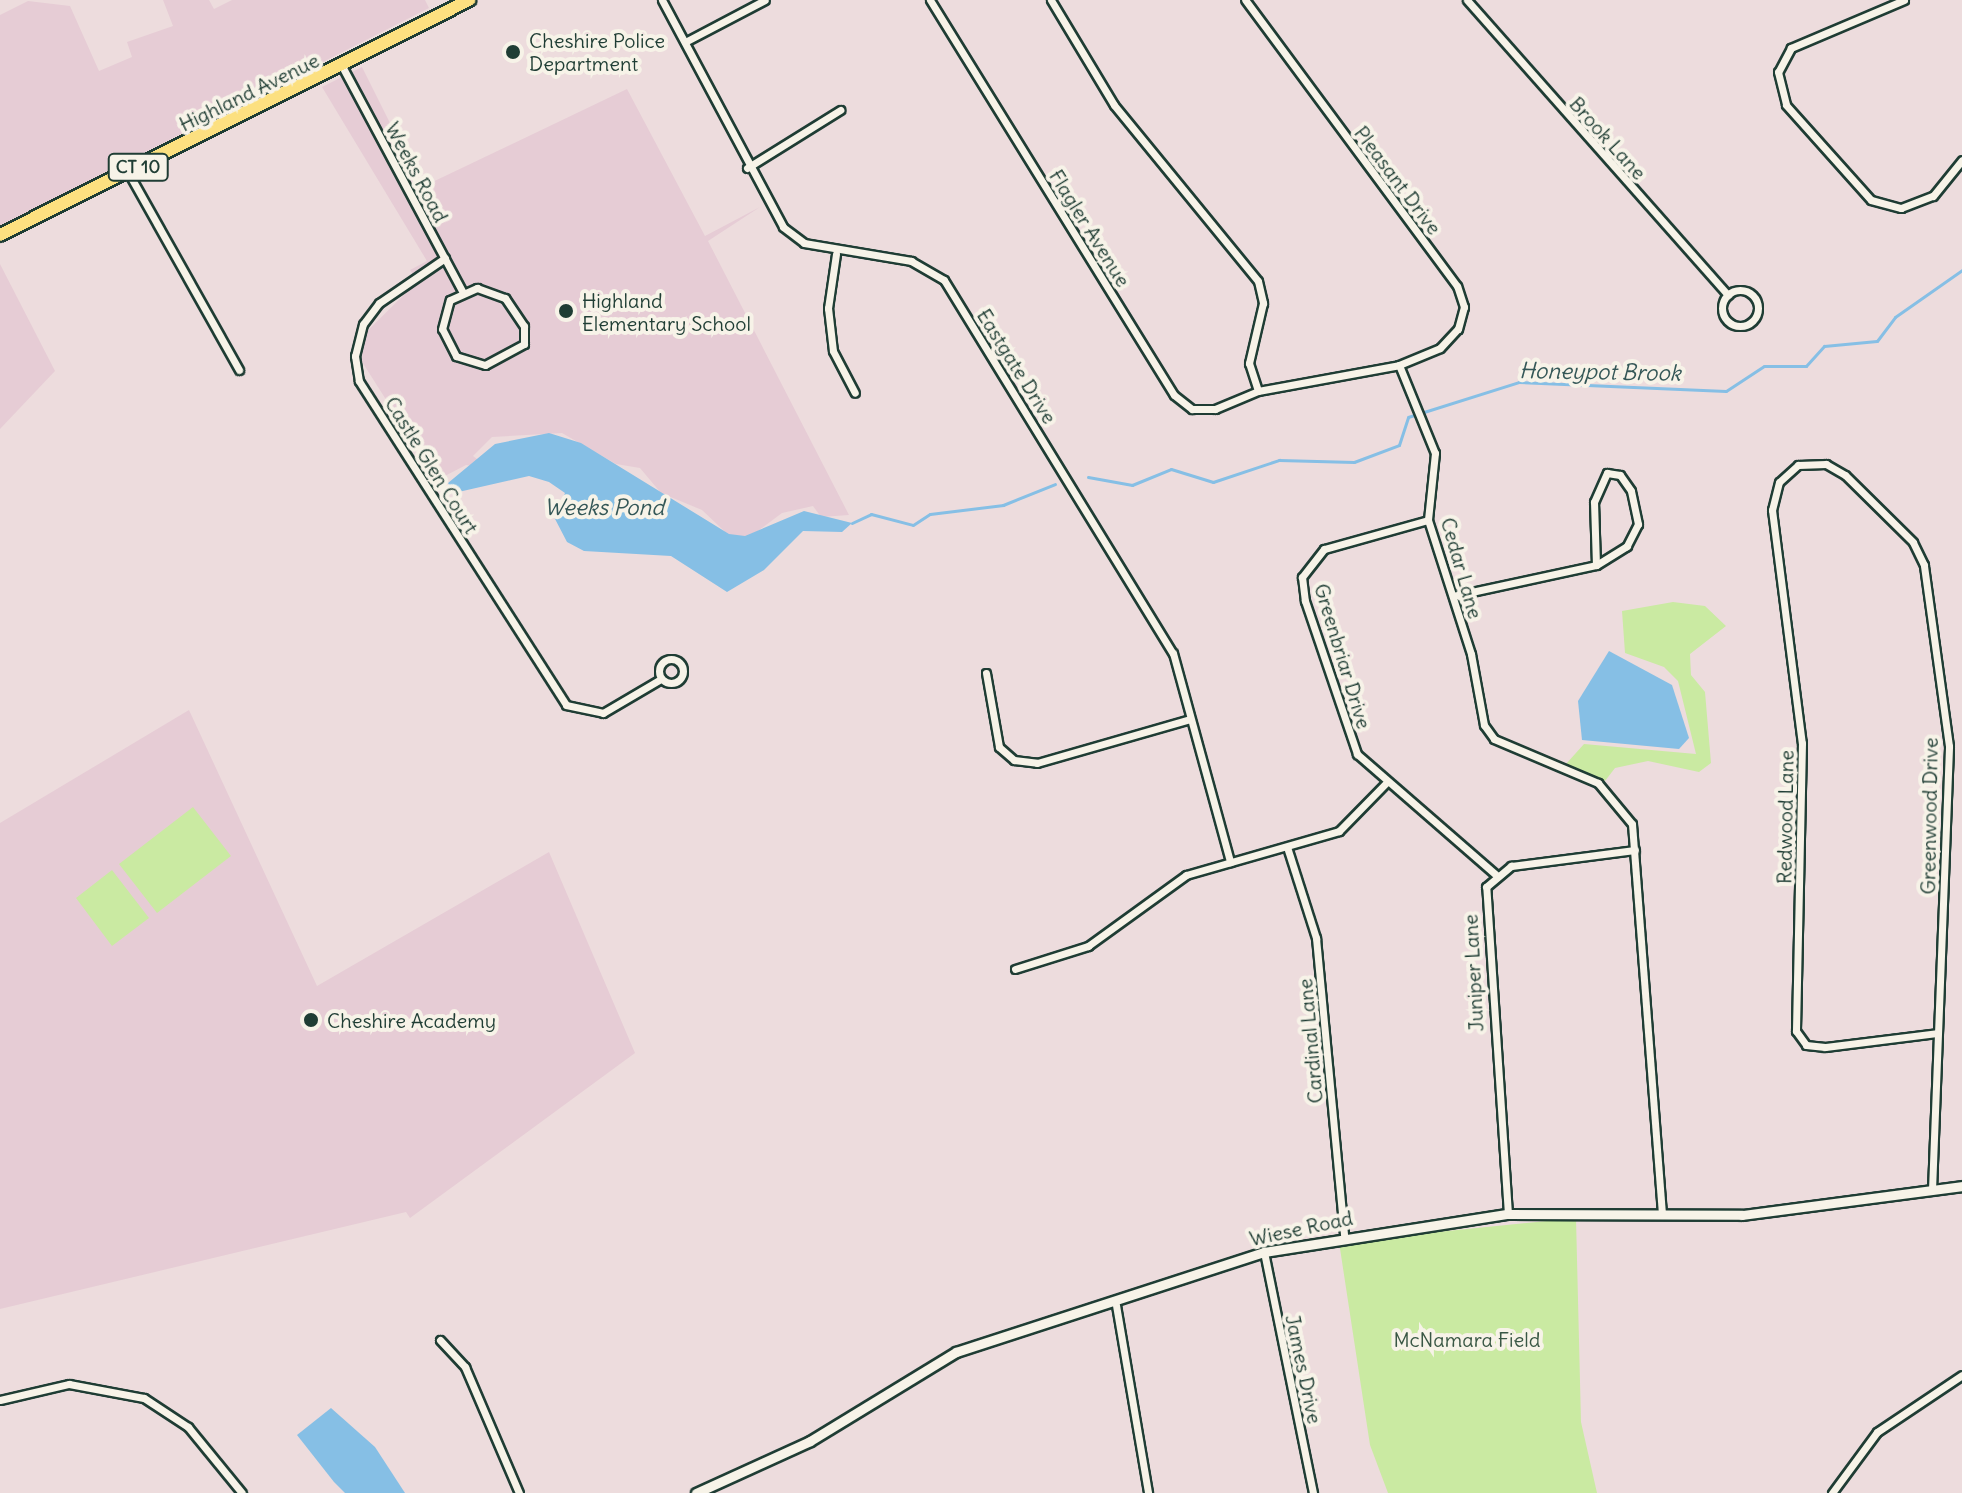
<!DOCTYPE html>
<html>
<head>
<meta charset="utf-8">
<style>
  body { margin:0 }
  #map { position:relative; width:1962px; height:1493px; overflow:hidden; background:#eddcdd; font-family:Delius,sans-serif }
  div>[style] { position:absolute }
  .built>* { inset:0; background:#e6ccd5 }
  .green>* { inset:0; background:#caeaa2 }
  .water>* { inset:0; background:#86bfe5 }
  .stream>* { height:3px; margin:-1.5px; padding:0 1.5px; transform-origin:1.5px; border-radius:1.5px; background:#86bfe5 }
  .roads { filter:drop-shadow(2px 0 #1f3d34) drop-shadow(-2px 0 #1f3d34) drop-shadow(0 2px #1f3d34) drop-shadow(0 -2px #1f3d34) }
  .minor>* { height:7px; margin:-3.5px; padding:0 3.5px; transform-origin:3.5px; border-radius:3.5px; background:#f7f3e8 }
  .minor>.ring { margin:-3.5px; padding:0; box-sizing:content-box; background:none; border:7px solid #f7f3e8; border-radius:50% }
  .tertiary>* { height:9px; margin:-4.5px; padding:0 4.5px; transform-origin:4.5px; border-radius:4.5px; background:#f7f3e8 }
  .trunk>* { height:12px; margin:-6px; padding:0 6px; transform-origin:6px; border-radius:6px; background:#fce080 }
  .dots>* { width:22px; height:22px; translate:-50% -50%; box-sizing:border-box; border:4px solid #f7f3e8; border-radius:50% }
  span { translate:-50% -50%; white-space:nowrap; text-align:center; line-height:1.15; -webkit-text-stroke:8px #f7f3e8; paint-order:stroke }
  .shield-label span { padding:2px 6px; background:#f7f3e8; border:2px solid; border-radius:6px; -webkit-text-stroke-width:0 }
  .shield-label { font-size:18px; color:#1f3d34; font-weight:700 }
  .poi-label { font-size:20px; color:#1f3d34 }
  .left { translate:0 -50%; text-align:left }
  .street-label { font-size:20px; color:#1f3d34 }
  .park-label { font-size:20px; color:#395744 }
  .water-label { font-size:22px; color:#345757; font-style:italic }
</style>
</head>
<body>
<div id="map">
  <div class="built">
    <i style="clip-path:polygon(163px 0,209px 0,214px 9px,232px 0,425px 0,429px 8px,0 226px,0 15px,28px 1px,70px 6px,99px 71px,132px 57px,127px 42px,173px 26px)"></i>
    <i style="clip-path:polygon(362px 67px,422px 187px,627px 89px,705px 236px,760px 207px,708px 241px,849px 515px,821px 517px,813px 506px,782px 513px,739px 545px,702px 510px,661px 493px,640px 468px,616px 464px,562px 433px,492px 437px,473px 456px,489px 468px,466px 465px,437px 480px,352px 346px,418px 281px,410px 270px,427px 261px,322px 87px)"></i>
    <i style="clip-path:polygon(0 264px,55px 371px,0 429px)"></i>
    <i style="clip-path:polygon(189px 710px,317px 986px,549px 852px,635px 1053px,410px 1218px,406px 1212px,0 1309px,0 823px)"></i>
  </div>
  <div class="green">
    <i style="clip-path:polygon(1673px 602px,1705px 606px,1726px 626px,1690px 654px,1691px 675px,1705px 692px,1711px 763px,1699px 772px,1648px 761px,1615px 768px,1605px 781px,1566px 764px,1584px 744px,1696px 754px,1678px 681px,1664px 667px,1625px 653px,1622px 611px)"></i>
    <i style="clip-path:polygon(193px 807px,231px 856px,157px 913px,119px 864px)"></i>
    <i style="clip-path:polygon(112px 870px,149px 918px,112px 946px,76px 898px)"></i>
    <i style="clip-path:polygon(1576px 1218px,1581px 1422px,1597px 1493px,1388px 1493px,1370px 1445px,1339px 1242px)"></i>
  </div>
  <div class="water">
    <i style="clip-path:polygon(549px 433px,581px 443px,729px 534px,745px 536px,804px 511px,852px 523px,842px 532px,803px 531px,764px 570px,727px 592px,671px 556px,584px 551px,567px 542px,554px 517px,565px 493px,549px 482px,529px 476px,454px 493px,448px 483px,495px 444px)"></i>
    <i style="clip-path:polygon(1609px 651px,1672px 685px,1689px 738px,1679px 749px,1582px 740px,1578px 701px)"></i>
    <i style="clip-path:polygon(331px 1408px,375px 1447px,405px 1493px,345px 1493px,334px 1482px,297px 1435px)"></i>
  </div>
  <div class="stream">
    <i style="left:1088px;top:477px;width:45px;rotate:10.3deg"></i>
    <i style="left:1132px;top:485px;width:42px;rotate:-22.3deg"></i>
    <i style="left:1171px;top:469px;width:44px;rotate:17.2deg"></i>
    <i style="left:1213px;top:482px;width:70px;rotate:-18.4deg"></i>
    <i style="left:1279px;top:460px;width:75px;rotate:1.5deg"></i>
    <i style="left:1354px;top:462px;width:48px;rotate:-20.7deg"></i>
    <i style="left:1399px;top:445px;width:29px;rotate:-72deg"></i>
    <i style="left:1408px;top:417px;width:116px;rotate:-17.5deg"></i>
    <i style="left:1519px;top:382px;width:207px;rotate:2.5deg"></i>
    <i style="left:1726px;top:391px;width:45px;rotate:-33.3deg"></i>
    <i style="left:1764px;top:366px;width:42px"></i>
    <i style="left:1806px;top:366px;width:27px;rotate:-48deg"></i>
    <i style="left:1824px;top:346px;width:53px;rotate:-5.4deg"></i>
    <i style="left:1877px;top:341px;width:30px;rotate:-53deg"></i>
    <i style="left:1895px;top:317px;width:82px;rotate:-35deg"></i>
    <i style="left:852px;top:523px;width:21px;rotate:-25deg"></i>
    <i style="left:871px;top:514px;width:43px;rotate:14.7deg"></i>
    <i style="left:913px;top:525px;width:20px;rotate:-33deg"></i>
    <i style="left:930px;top:514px;width:74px;rotate:-7deg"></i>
    <i style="left:1003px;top:505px;width:56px;rotate:-22deg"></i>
  </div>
  <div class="roads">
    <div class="minor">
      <i style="left:662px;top:0;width:257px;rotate:61.9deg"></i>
      <i style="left:783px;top:227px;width:26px;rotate:37deg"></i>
      <i style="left:804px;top:243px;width:109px;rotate:9.5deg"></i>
      <i style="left:911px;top:261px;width:38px;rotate:30deg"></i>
      <i style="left:944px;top:280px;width:438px;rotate:58.5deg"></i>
      <i style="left:1173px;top:653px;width:217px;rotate:74.7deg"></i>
      <i style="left:930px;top:0;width:464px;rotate:58.3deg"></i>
      <i style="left:1174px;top:395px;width:23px;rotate:38deg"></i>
      <i style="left:1192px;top:409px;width:23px"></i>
      <i style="left:1215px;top:409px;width:47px;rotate:-22.7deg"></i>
      <i style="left:1051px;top:0;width:122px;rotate:59deg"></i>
      <i style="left:1114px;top:105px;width:227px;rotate:50.7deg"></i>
      <i style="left:1258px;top:281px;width:23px;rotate:77deg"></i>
      <i style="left:1263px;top:303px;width:62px;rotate:103.1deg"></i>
      <i style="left:1249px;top:363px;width:29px;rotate:72deg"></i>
      <i style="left:1258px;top:391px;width:143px;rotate:-10.4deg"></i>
      <i style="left:1399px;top:365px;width:44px;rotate:-22.5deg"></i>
      <i style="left:1440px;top:348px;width:26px;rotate:-47deg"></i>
      <i style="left:1458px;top:329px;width:23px;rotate:-75deg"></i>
      <i style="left:1464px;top:307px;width:22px;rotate:-108deg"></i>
      <i style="left:1457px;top:286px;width:356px;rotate:-126.5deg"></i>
      <i style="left:1467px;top:0;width:394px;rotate:48.5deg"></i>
      <i style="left:1904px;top:0;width:123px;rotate:157deg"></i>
      <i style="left:1791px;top:48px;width:27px;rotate:118deg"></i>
      <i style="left:1778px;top:72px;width:34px;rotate:76deg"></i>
      <i style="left:1786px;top:105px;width:127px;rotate:48.2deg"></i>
      <i style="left:1871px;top:200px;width:31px;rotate:15deg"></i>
      <i style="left:1901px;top:208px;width:34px;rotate:-21deg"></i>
      <i style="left:1933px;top:196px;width:46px;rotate:-51.1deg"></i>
      <i style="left:685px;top:42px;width:90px;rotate:-27.7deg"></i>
      <i style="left:343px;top:68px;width:253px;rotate:61.9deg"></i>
      <i style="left:747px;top:168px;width:110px;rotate:-31.9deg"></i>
      <i style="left:128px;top:172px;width:227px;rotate:60.7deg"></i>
      <i style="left:836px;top:254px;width:55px;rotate:98.4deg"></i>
      <i style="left:828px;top:308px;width:43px;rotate:83.4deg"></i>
      <i style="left:833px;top:351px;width:47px;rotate:62.4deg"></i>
      <i style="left:445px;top:258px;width:80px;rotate:145.7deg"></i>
      <i style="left:379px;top:303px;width:26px;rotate:127deg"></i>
      <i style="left:363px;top:324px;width:33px;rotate:104deg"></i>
      <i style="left:355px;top:356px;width:25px;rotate:81deg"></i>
      <i style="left:359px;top:381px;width:384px;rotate:57.4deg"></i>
      <i style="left:566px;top:705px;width:38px;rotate:12deg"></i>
      <i style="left:603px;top:713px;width:67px;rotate:-30.4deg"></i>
      <i style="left:477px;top:288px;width:30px;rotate:20deg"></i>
      <i style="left:505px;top:298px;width:34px;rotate:56deg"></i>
      <i style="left:524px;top:326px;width:18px;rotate:90deg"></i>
      <i style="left:524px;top:344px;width:44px;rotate:151.7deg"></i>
      <i style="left:485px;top:365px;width:30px;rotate:-163deg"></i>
      <i style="left:456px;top:356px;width:30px;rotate:-117deg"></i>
      <i style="left:442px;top:329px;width:30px;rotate:-75deg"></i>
      <i style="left:450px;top:300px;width:30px;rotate:-24deg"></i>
      <i class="ring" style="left:1722px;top:290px;width:29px;height:29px"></i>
      <i style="left:1399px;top:365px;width:95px;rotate:67.8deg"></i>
      <i style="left:1435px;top:453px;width:67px;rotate:96deg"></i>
      <i style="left:1428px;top:520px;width:141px;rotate:72.2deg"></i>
      <i style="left:1471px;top:654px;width:72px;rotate:79.6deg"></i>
      <i style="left:1484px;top:725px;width:17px;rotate:54deg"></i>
      <i style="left:1494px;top:739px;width:113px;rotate:22.9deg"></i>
      <i style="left:1598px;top:783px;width:53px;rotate:50.3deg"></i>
      <i style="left:1632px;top:824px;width:388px;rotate:85.6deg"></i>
      <i style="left:1607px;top:473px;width:13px;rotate:9deg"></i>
      <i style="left:1620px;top:475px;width:19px;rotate:55deg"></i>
      <i style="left:1631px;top:491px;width:34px;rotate:78deg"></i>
      <i style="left:1638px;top:524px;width:25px;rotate:117deg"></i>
      <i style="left:1627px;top:546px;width:36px;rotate:148deg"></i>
      <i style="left:1596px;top:565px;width:63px;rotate:-91.8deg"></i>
      <i style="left:1594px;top:502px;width:32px;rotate:-66deg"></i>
      <i style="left:1428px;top:520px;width:108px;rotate:164.4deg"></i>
      <i style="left:1324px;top:549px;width:36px;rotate:128deg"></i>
      <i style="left:1302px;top:577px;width:24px;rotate:83deg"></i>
      <i style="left:1305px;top:601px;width:162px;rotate:71.2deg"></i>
      <i style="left:1357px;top:754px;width:184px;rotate:41deg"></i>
      <i style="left:1453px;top:596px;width:146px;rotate:-12.2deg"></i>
      <i class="ring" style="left:659px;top:659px;width:17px;height:17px"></i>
      <i style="left:986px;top:673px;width:75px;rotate:80deg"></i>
      <i style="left:999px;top:747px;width:20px;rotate:41deg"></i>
      <i style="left:1014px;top:760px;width:23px;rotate:7deg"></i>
      <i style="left:1037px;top:763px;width:159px;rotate:-16deg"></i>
      <i style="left:1287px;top:847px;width:96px;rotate:72.3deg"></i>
      <i style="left:1316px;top:938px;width:299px;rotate:84.6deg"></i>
      <i style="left:1015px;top:969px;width:77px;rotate:-17.5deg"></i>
      <i style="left:1088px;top:946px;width:121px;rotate:-35.9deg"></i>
      <i style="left:1186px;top:875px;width:159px;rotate:-16deg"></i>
      <i style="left:1339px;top:831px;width:67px;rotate:-45.6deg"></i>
      <i style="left:1932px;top:1190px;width:444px;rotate:-87.8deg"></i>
      <i style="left:1949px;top:746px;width:183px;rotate:-97.9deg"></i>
      <i style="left:1924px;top:565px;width:25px;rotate:-116deg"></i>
      <i style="left:1913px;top:542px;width:95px;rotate:-135.4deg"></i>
      <i style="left:1845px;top:475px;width:22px;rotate:-150deg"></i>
      <i style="left:1826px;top:464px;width:28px;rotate:178deg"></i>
      <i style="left:1798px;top:465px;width:25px;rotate:138deg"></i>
      <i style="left:1779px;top:482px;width:29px;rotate:104deg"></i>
      <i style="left:1772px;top:510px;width:235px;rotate:82.7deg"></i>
      <i style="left:1802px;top:743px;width:288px;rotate:91.2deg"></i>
      <i style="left:1796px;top:1031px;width:17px;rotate:54deg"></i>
      <i style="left:1806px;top:1045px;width:19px;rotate:6deg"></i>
      <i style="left:1825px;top:1047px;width:113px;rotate:-7.1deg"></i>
      <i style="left:1508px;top:1214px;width:328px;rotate:-93.8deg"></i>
      <i style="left:1486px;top:887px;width:33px;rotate:-40deg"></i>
      <i style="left:1511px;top:866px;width:125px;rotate:-7.4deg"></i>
      <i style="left:1264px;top:1252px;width:246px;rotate:78.5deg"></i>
      <i style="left:1116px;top:1305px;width:191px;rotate:80.3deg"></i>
      <i style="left:440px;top:1340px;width:37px;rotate:47deg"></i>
      <i style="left:465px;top:1367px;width:137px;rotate:66.8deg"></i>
      <i style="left:0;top:1400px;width:71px;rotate:-13.1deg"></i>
      <i style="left:69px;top:1384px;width:76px;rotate:10.6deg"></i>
      <i style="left:144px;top:1398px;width:53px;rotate:33.4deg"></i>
      <i style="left:188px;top:1427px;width:85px;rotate:50.7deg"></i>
      <i style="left:1832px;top:1493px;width:76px;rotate:-53.6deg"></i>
      <i style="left:1877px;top:1432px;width:102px;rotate:-33.8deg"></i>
    </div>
    <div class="tertiary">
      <i style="left:696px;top:1493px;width:125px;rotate:-24.5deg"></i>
      <i style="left:810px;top:1441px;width:171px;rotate:-31.4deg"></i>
      <i style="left:956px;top:1352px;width:324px;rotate:-18deg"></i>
      <i style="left:1264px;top:1252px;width:247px;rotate:-8.9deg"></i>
      <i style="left:1508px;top:1214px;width:234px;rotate:0.2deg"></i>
      <i style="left:1742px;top:1215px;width:222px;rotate:-7.5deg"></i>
    </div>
    <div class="trunk">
      <i style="left:0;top:235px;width:525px;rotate:-26.61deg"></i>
    </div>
  </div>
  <div class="dots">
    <i style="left:513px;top:52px;background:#1f3d34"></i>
    <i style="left:566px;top:311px;background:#1f3d34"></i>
    <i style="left:311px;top:1020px;background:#1f3d34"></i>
  </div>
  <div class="shield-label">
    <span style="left:138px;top:167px">CT 10</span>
  </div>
  <div class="poi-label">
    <span class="left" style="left:529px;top:52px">Cheshire Police<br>Department</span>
    <span class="left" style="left:582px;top:312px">Highland<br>Elementary School</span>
    <span class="left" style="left:327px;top:1020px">Cheshire Academy</span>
  </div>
  <div class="street-label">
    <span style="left:249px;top:92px;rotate:-26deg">Highland Avenue</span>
    <span style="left:1608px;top:138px;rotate:48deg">Brook Lane</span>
    <span style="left:417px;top:172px;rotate:62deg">Weeks Road</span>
    <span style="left:1398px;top:180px;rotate:53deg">Pleasant Drive</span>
    <span style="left:1090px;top:228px;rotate:58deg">Flagler Avenue</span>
    <span style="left:1017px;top:366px;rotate:58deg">Eastgate Drive</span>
    <span style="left:432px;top:465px;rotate:58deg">Castle Glen Court</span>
    <span style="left:1462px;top:568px;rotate:74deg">Cedar Lane</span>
    <span style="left:1343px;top:656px;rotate:73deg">Greenbriar Drive</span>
    <span style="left:1929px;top:816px;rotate:-89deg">Greenwood Drive</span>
    <span style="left:1785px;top:817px;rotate:-89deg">Redwood Lane</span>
    <span style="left:1473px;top:973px;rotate:-93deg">Juniper Lane</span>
    <span style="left:1310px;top:1041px;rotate:-95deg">Cardinal Lane</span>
    <span style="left:1301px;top:1228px;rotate:-12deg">Wiese Road</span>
    <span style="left:1304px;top:1369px;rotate:78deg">James Drive</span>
  </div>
  <div class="park-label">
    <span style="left:1467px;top:1339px">McNamara Field</span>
  </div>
  <div class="water-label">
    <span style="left:1600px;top:372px;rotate:1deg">Honeypot Brook</span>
    <span style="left:604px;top:508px">Weeks Pond</span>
  </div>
</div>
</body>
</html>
